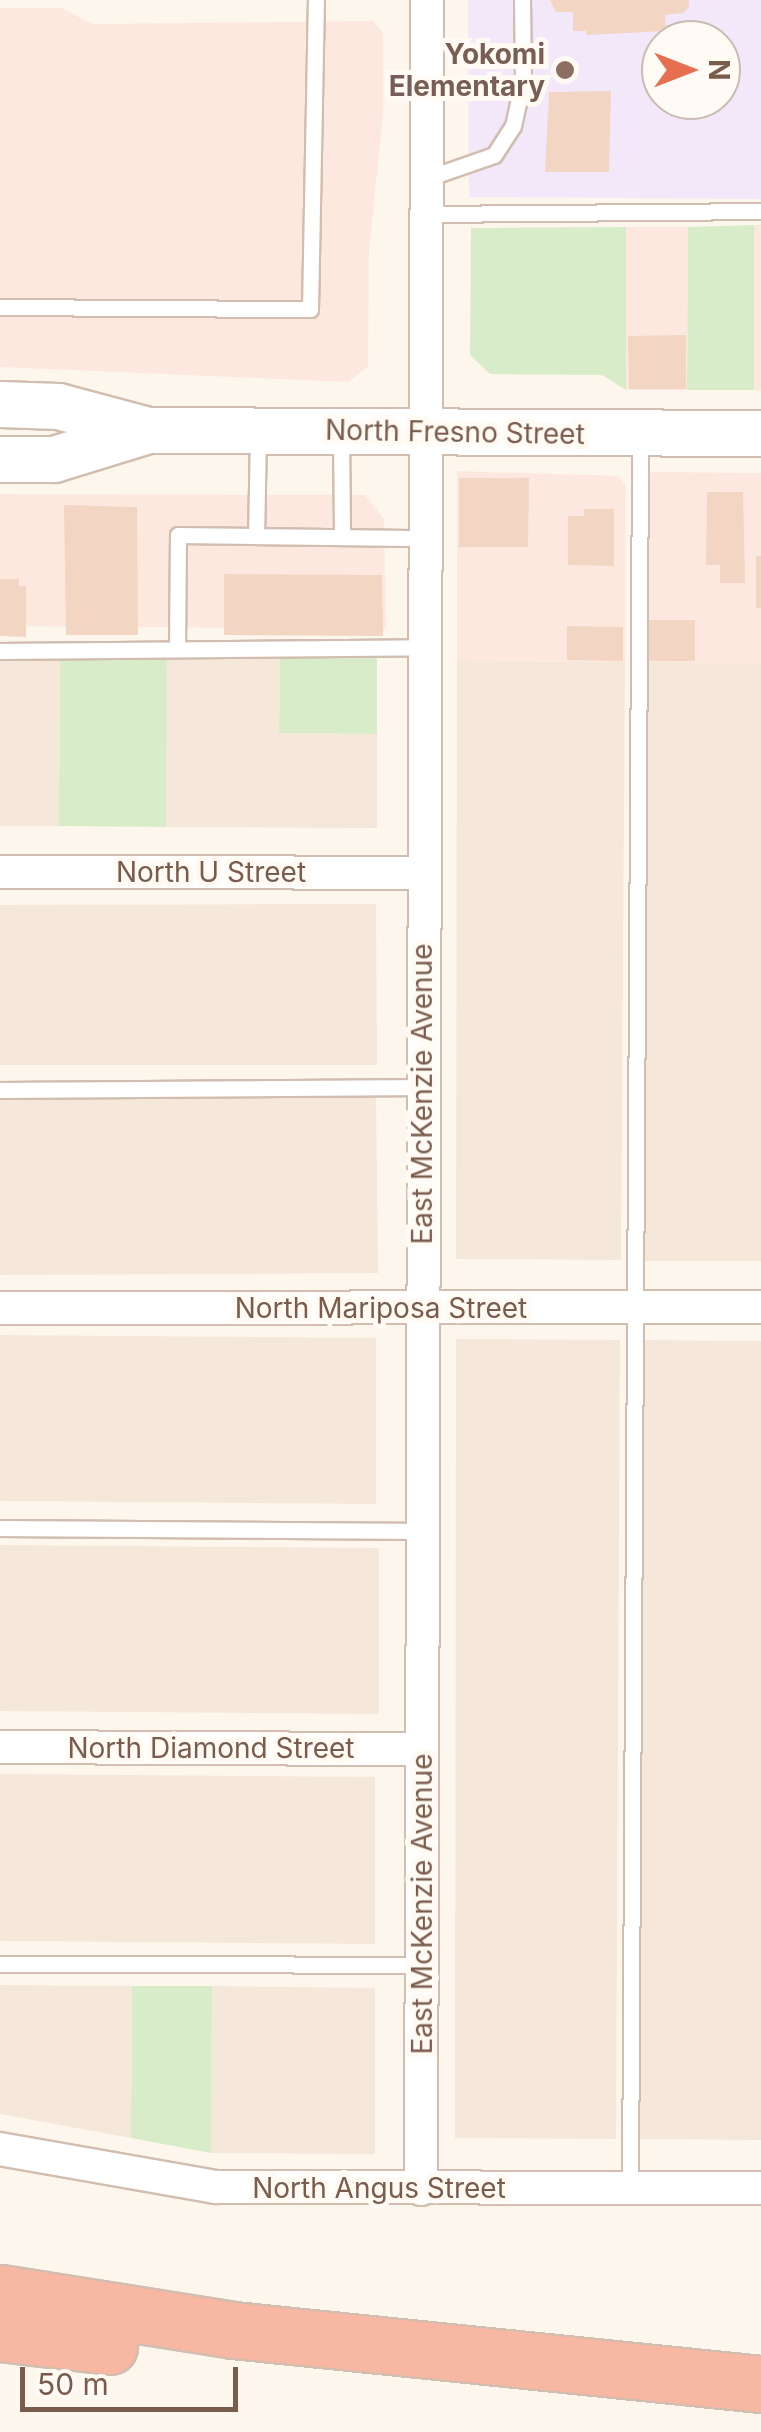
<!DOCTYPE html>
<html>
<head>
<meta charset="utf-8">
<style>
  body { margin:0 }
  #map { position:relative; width:761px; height:2432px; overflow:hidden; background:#fdf6ec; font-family:Inter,sans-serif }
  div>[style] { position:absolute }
  .residential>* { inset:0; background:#f5e8da }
  .commercial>* { inset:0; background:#fde8e0 }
  .education>* { inset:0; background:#f3e8fa }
  .green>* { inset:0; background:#d8ecc9 }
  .building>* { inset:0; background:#f3d5c3 }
  .roads { filter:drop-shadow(2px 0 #d1beb0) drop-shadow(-2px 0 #d1beb0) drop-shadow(0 2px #d1beb0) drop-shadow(0 -2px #d1beb0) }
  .service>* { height:15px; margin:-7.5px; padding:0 7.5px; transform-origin:7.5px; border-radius:7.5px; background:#fff }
  .minor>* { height:32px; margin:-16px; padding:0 16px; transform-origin:16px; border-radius:16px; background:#fff }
  .secondary>* { height:45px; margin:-22.5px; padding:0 22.5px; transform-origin:22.5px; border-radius:22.5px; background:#fff }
  .motorway>* { height:55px; margin:-27.5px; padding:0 27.5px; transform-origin:27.5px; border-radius:27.5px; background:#f7b7a3 }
  .dots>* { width:28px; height:28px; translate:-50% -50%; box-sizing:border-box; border:5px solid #fffaf3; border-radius:50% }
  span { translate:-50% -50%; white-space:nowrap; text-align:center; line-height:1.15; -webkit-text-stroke:10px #fffaf3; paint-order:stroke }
  .education-label { font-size:28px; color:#785e54; font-weight:700 }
  .right { translate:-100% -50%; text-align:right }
  .street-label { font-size:28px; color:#7a5c4d }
  .north { position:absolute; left:641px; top:20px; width:100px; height:100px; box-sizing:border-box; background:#fffaf3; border:2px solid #cabbb1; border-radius:50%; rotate:90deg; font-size:28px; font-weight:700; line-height:40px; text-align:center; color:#7a5c4d }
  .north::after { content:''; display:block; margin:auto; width:35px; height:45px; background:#e76f51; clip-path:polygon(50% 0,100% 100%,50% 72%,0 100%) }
  .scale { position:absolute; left:20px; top:2367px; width:218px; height:45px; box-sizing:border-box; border:5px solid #7a5c4d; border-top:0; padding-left:12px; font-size:30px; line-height:35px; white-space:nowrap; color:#7a5c4d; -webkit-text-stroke:8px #fffaf3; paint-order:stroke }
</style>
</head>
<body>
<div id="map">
  <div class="residential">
    <i style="clip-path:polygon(0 646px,60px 646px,59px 826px,0 826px)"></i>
    <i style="clip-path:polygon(167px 647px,280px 648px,279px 733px,377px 734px,377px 828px,166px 827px)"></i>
    <i style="clip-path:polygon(457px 661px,625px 662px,621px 1260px,456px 1259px)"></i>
    <i style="clip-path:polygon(646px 662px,761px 663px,761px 1261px,642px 1261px)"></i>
    <i style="clip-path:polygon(376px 904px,377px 1065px,0 1065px,0 905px)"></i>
    <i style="clip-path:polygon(376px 1094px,378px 1273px,0 1275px,0 1096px)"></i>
    <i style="clip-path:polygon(0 1335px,376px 1338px,376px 1504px,0 1501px)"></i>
    <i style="clip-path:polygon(456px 1339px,620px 1340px,616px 2139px,455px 2138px)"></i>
    <i style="clip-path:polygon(641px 1340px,761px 1341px,761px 2140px,637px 2139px)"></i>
    <i style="clip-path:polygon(0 1545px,379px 1548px,379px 1714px,0 1711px)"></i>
    <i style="clip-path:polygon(0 1774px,375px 1777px,375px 1944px,0 1941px)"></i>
    <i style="clip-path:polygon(0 1985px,132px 1986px,131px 2138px,0 2114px)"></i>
    <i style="clip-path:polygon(212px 1986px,375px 1988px,375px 2154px,211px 2153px)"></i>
  </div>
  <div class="commercial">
    <i style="clip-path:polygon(0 8px,62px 8px,92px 24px,373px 21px,383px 33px,383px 114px,369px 250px,368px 366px,349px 382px,0 367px)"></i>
    <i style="clip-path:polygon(754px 225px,761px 225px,761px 391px,754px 390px)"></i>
    <i style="clip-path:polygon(626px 227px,688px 227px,687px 390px,626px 390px)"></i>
    <i style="clip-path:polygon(457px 471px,619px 476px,626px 487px,625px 662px,457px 661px)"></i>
    <i style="clip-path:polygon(648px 472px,761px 473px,761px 663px,646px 662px)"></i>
    <i style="clip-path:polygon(0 494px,365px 495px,384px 519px,386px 629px,0 626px)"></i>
  </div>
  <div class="education">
    <i style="clip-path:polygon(evenodd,468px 0,761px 0,761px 199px,469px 197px,468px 0,661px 40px,721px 40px,721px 100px,661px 100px,661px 40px)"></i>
  </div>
  <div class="green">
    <i style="clip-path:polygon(754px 225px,754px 390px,687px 390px,688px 227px)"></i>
    <i style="clip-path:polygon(626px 227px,626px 390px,602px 375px,490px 374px,470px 355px,471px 228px)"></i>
    <i style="clip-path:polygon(60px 646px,167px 647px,166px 827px,59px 826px)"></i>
    <i style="clip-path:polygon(280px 648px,377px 649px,377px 734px,279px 733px)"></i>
    <i style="clip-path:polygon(132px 1986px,212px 1986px,211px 2153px,131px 2138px)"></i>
  </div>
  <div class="building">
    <i style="clip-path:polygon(550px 0,689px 0,689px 7px,683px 13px,665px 15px,666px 31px,586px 35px,586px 31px,573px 31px,573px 12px,556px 12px)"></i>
    <i style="clip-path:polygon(611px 91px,609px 172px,545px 172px,549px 92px)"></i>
    <i style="clip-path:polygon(686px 335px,686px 389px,629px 389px,628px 336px)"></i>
    <i style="clip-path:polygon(459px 478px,529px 478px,528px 547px,459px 547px)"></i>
    <i style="clip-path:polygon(707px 492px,743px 492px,745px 583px,720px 583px,720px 565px,706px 565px)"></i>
    <i style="clip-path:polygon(64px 505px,137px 507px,138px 635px,66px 635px)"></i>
    <i style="clip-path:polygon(584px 509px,614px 509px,614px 566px,568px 565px,568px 516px,584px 516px)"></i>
    <i style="clip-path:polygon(756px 556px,761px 556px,761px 608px,756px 608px)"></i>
    <i style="clip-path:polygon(224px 574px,382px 575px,383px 636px,224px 635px)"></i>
    <i style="clip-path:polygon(0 579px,19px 579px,19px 586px,26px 586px,26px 637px,0 636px)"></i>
    <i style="clip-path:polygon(649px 620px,695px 620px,695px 661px,649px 661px)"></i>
    <i style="clip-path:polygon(567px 626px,623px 627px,623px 661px,567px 660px)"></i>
  </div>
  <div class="roads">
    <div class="service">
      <i style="left:425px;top:179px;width:73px;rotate:-19.2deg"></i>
      <i style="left:494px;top:155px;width:35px;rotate:-57deg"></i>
      <i style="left:513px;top:126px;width:47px;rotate:-77.7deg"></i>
      <i style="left:523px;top:80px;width:80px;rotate:-90.7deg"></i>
      <i style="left:425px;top:214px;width:336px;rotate:-0.5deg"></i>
      <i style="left:0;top:307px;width:310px;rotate:0.4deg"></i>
      <i style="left:310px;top:309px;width:309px;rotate:-88.9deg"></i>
      <i style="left:258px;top:434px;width:102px;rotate:91.1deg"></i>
      <i style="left:256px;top:536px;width:167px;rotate:0.7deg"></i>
      <i style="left:341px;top:434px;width:101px;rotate:89.4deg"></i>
      <i style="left:177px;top:649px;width:114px;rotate:-89.5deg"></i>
      <i style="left:178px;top:535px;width:78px;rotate:0.7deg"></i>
      <i style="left:0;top:651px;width:422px;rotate:-0.5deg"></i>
      <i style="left:0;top:1090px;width:422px;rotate:-0.4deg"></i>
      <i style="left:0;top:1528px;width:422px;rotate:0.4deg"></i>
      <i style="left:0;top:1964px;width:421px;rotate:0.1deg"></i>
      <i style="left:630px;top:2189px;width:1751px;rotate:-89.67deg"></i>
    </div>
    <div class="minor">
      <i style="left:0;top:872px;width:422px;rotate:0.1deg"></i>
      <i style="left:0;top:1308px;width:761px;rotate:-0.08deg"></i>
      <i style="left:0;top:1747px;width:422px;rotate:0.3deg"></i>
      <i style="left:0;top:2149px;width:219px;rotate:10deg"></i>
      <i style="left:216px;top:2187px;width:545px;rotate:0.11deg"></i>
      <i style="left:421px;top:2189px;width:2189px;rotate:-89.84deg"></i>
    </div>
    <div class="secondary">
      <i style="left:0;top:404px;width:58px;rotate:2deg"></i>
      <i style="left:58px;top:406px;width:93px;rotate:14.9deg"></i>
      <i style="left:148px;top:430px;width:613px;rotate:0.28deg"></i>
      <i style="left:0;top:459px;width:54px"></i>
      <i style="left:54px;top:459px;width:98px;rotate:-17.1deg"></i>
    </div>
    <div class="motorway">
      <i style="left:0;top:2293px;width:236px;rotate:9deg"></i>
      <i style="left:233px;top:2330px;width:531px;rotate:5.84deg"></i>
      <i style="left:0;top:2333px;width:110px;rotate:6.8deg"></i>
    </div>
  </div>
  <div class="dots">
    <i style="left:565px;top:70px;background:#8d6e63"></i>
  </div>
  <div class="education-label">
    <span class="right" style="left:545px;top:70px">Yokomi<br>Elementary</span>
  </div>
  <div class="street-label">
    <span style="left:455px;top:432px;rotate:1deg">North Fresno Street</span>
    <span style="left:211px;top:872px">North U Street</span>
    <span style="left:422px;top:1094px;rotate:-90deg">East McKenzie Avenue</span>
    <span style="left:381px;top:1308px">North Mariposa Street</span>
    <span style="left:211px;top:1748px">North Diamond Street</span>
    <span style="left:422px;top:1904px;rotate:-90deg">East McKenzie Avenue</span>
    <span style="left:379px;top:2188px">North Angus Street</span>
  </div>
  <div class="north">N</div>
  <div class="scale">50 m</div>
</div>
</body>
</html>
